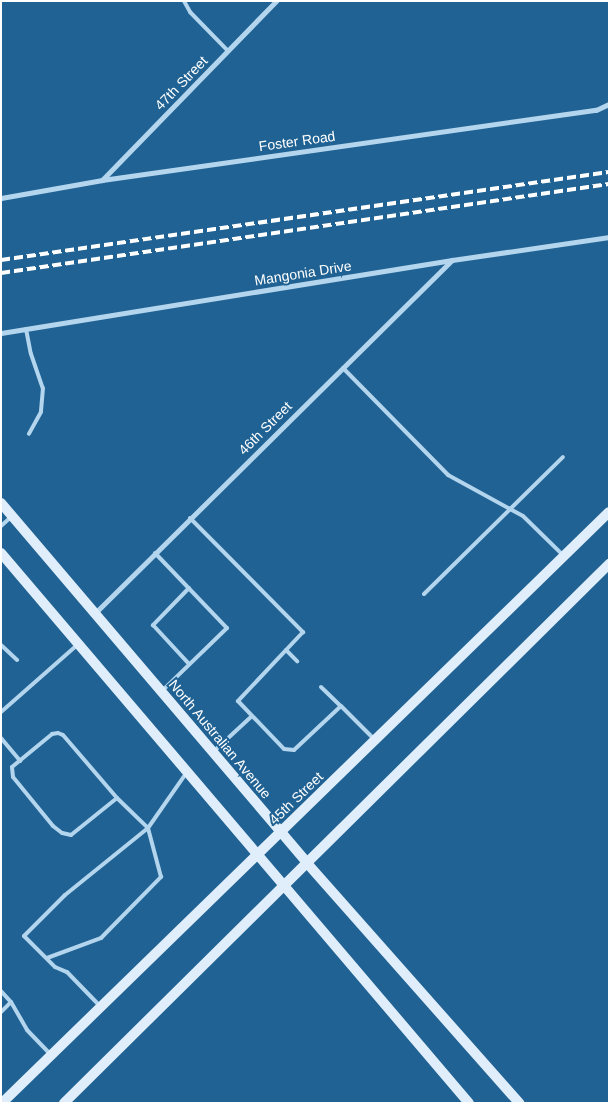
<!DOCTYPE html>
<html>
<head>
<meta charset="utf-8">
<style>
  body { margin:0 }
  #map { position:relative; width:610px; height:1104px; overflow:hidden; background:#206293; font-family:Helvetica,sans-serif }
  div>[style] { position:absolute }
  .lane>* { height:4px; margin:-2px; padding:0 2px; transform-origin:2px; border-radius:2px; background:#b3d5ed }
  .street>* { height:5px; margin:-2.5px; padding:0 2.5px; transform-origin:2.5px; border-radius:2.5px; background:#b3d5ed }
  .secondary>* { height:10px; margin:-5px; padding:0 5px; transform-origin:5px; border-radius:5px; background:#dfeefa }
  .rail>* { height:4px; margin-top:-2px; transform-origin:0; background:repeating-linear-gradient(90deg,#fff 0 9px,transparent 0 13px) }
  span { translate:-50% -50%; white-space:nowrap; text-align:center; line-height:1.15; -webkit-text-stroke:4px #206293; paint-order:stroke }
  .street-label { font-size:14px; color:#fff }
  .frame { position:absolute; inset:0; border:2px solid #fff; pointer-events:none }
</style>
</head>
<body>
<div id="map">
  <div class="lane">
    <i style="left:184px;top:1px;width:13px;rotate:61deg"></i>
    <i style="left:190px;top:12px;width:54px;rotate:45.7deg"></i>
    <i style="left:26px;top:329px;width:25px;rotate:79deg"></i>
    <i style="left:31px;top:354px;width:36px;rotate:71deg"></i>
    <i style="left:43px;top:388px;width:24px;rotate:95deg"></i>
    <i style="left:41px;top:412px;width:25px;rotate:119deg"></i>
    <i style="left:343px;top:368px;width:150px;rotate:45.5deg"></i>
    <i style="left:448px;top:475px;width:85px;rotate:28.7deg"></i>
    <i style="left:523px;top:516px;width:57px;rotate:44.3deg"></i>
    <i style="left:190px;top:518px;width:161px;rotate:45.3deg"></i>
    <i style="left:303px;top:632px;width:95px;rotate:133.3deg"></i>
    <i style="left:238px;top:701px;width:66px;rotate:46.2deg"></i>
    <i style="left:284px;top:749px;width:10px;rotate:6deg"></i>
    <i style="left:294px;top:750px;width:64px;rotate:-43.1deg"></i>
    <i style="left:341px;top:706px;width:47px;rotate:45deg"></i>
    <i style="left:1px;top:526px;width:15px;rotate:-42deg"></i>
    <i style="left:155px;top:553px;width:104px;rotate:46.2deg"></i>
    <i style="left:227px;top:628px;width:89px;rotate:135.9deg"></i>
    <i style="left:189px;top:588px;width:52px;rotate:134.2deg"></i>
    <i style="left:153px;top:625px;width:53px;rotate:47.3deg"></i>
    <i style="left:424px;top:594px;width:195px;rotate:-44.6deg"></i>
    <i style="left:1px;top:645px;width:22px;rotate:43deg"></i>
    <i style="left:286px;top:650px;width:16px;rotate:45deg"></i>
    <i style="left:321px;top:687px;width:28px;rotate:44deg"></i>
    <i style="left:1px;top:712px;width:103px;rotate:-41.4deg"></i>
    <i style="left:1px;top:738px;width:30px;rotate:50deg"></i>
    <i style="left:213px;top:752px;width:53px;rotate:-42.7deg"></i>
    <i style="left:117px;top:798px;width:59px;rotate:141.2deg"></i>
    <i style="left:71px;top:835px;width:9px;rotate:-167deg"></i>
    <i style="left:62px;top:833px;width:11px;rotate:-142deg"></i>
    <i style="left:53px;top:826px;width:63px;rotate:-129.2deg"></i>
    <i style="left:13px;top:777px;width:10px;rotate:-96deg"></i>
    <i style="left:12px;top:767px;width:52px;rotate:-39.5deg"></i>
    <i style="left:52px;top:734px;width:6px;rotate:-9deg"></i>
    <i style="left:58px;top:733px;width:5px;rotate:22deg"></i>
    <i style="left:63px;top:735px;width:83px;rotate:49.4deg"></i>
    <i style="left:117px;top:798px;width:43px;rotate:44.1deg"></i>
    <i style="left:148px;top:828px;width:68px;rotate:-55.1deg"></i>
    <i style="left:47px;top:958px;width:58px;rotate:-20.3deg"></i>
    <i style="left:101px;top:938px;width:86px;rotate:-45.5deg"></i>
    <i style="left:161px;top:877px;width:51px;rotate:-104.9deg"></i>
    <i style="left:148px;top:828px;width:107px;rotate:141.1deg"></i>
    <i style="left:65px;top:895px;width:58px;rotate:135deg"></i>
    <i style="left:24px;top:936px;width:44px;rotate:45deg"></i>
    <i style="left:55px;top:967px;width:13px;rotate:23deg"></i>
    <i style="left:67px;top:972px;width:47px;rotate:45.9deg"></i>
    <i style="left:1px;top:991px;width:15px;rotate:48deg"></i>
    <i style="left:11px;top:1002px;width:32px;rotate:60deg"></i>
    <i style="left:27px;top:1030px;width:33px;rotate:46deg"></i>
    <i style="left:1px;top:1012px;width:14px;rotate:-45deg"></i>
  </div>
  <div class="street">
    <i style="left:102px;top:180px;width:250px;rotate:-45.8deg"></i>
    <i style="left:1px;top:198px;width:103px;rotate:-10.1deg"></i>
    <i style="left:102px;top:180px;width:499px;rotate:-8.1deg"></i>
    <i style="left:596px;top:110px;width:14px;rotate:-25deg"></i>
    <i style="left:1px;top:333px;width:457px;rotate:-9.2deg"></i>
    <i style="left:452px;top:260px;width:159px;rotate:-8.3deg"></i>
    <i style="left:95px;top:613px;width:502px;rotate:-44.68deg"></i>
  </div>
  <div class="secondary">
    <i style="left:1px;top:503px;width:471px;rotate:49.6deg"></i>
    <i style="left:306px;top:862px;width:322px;rotate:48.5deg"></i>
    <i style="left:1px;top:553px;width:722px;rotate:49.61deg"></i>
    <i style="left:2px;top:1103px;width:847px;rotate:-44.23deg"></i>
    <i style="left:64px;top:1103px;width:767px;rotate:-44.68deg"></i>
  </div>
  <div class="rail">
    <i style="left:1px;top:260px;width:614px;rotate:-8.24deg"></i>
    <i style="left:1px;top:273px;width:614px;rotate:-8.33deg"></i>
  </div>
  <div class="street-label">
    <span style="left:181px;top:83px;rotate:-46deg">47th Street</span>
    <span style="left:297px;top:141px;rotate:-8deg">Foster Road</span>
    <span style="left:303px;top:273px;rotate:-9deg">Mangonia Drive</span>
    <span style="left:265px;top:428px;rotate:-45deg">46th Street</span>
    <span style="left:220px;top:739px;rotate:50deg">North Australian Avenue</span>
    <span style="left:296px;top:798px;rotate:-44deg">45th Street</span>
  </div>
  <div class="frame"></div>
</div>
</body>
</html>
